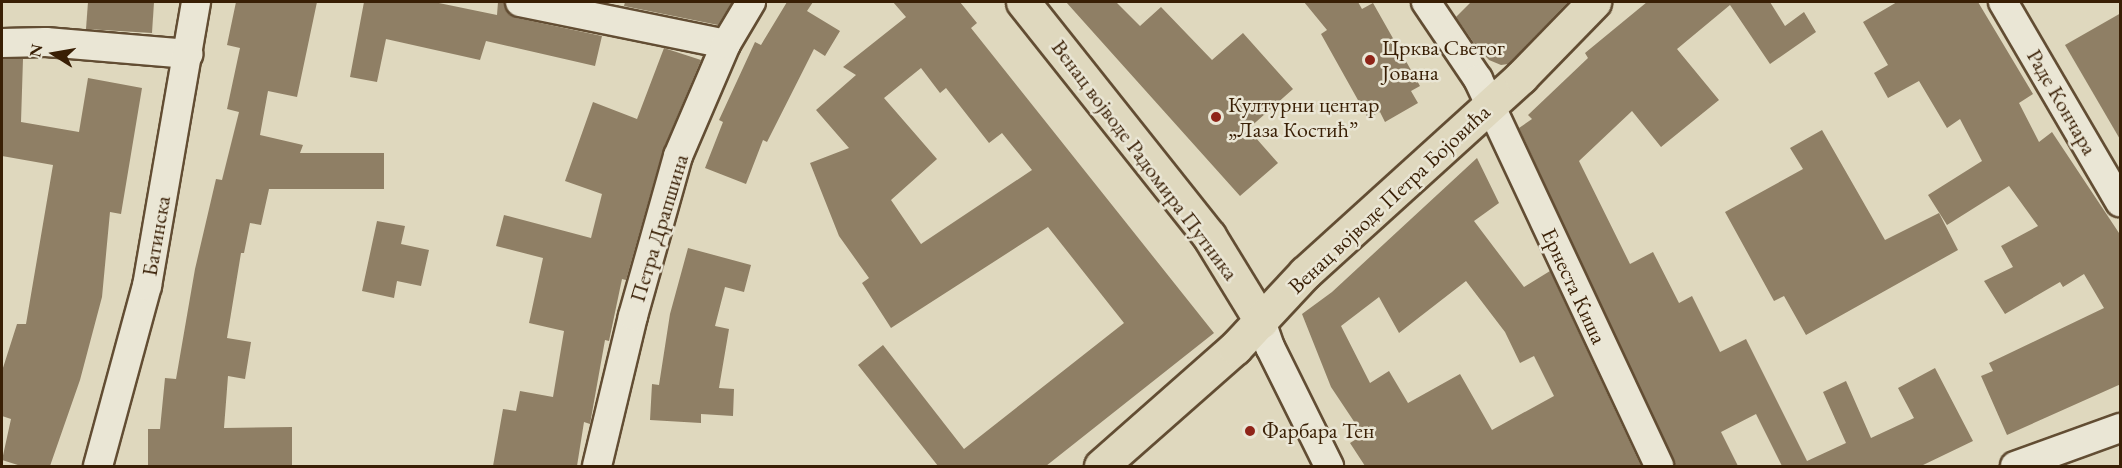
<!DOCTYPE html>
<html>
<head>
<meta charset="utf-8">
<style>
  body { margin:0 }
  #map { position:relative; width:2122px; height:468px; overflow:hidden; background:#dfd8be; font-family:"EB Garamond",serif }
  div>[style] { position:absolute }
  .building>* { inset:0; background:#8f7f65 }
  .roads { filter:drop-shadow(2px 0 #624d33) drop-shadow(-2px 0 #624d33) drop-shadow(0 2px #624d33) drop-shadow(0 -2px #624d33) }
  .minor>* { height:28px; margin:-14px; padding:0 14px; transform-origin:14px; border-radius:14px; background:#eae6d5 }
  .major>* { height:33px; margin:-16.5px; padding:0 16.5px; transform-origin:16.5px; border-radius:16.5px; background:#dfd8be }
  .dots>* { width:16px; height:16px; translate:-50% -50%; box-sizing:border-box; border:3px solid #eae6d5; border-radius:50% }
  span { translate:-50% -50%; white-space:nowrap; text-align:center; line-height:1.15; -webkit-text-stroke:5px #eae6d5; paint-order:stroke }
  .poi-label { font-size:22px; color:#391f05 }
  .left { translate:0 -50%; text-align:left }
  .street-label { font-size:22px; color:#391f05 }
  .frame { position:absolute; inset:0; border:3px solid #391f05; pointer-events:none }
  .north { position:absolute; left:24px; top:24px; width:60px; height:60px; -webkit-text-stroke:4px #eae6d5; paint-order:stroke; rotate:281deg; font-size:16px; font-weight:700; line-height:24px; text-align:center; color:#391f05 }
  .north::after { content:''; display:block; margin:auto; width:21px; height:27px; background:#391f05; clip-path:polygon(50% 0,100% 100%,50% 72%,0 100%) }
</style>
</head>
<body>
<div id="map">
  <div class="building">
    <i style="clip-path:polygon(88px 2px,154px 2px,152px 33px,86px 29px)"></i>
    <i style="clip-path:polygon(236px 2px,317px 2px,297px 97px,268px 91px,260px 135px,303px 145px,300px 153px,384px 153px,384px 189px,269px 189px,261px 225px,250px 223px,244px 253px,241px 253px,227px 338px,251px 342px,245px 379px,228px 376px,224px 428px,292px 427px,292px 466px,148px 466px,148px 429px,160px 429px,165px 378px,176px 379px,195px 269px,216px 179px,222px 180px,239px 112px,227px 109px,240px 48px,227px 45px)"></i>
    <i style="clip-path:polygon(364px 2px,434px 2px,497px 15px,498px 2px,504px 2px,509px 14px,517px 18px,602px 36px,595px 66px,486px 41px,480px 60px,386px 39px,377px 82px,350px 77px)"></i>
    <i style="clip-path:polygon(625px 2px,732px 2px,718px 25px,624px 6px)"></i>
    <i style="clip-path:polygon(787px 2px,813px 2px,807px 11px,840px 31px,825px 56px,814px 49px,767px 142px,763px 140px,746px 184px,705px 168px,723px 122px,719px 120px,755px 42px,761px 45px)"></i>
    <i style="clip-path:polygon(evenodd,893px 2px,960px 2px,977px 23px,971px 28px,1214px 333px,1046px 466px,938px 466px,858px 365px,883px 345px,964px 449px,1124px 323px,1048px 227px,891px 328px,862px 283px,869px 278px,839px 236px,810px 163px,849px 148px,816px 110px,856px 75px,843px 67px,906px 17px,893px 2px,921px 68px,940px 93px,946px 88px,989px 143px,1002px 133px,1032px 170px,921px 244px,891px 200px,937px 159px,884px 98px,921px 68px)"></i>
    <i style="clip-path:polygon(1066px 2px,1116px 2px,1140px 26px,1161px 7px,1212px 60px,1243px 33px,1293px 89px,1248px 129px,1278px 163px,1240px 196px)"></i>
    <i style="clip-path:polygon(1304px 2px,1358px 2px,1362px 9px,1373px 3px,1420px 86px,1411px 91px,1418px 103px,1385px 122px,1380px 112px,1368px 118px,1321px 34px,1327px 30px)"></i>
    <i style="clip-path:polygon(1471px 2px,1568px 2px,1508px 64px,1501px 65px,1489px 60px,1476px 46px,1456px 17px)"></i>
    <i style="clip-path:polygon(1647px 2px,1770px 2px,1785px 26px,1804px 12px,1816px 32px,1770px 64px,1730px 5px,1677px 49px,1719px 100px,1661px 147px,1632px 111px,1579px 161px,1630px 264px,1653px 252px,1679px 303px,1692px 296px,1720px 352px,1746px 339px,1807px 461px,1846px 443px,1823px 392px,1846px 381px,1871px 438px,1914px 418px,1898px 388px,1935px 368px,1973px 441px,1921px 466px,1782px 466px,1756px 414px,1721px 432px,1738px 466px,1675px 466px,1519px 128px,1532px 119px,1528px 115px,1588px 58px,1585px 53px)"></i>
    <i style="clip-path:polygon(1897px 2px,1978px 2px,2033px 94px,2019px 103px,2039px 142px,2052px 132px,2121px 236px,2121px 384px,2007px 435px,1981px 376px,1993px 371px,1989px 363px,2104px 308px,2084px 274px,2063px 287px,2060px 282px,2005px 314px,1984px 281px,2013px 267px,2001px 246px,2038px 226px,2009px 186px,1947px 225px,1928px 195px,1982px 161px,1960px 119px,1947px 128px,1919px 81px,1888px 98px,1874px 73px,1888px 65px,1863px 22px)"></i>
    <i style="clip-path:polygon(2121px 13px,2121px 141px,2065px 45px)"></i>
    <i style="clip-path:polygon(664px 48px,701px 60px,663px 150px,626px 280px,622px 279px,609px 341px,605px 340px,590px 424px,584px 422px,577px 466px,493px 466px,503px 409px,516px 411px,520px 391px,553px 397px,564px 331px,529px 323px,543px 258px,496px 246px,504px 215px,591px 238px,602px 194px,565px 181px,593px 102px,637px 119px)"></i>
    <i style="clip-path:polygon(2px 59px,23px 59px,21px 122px,79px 132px,88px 78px,142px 88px,121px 214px,110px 212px,102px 297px,80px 380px,50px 466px,21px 466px,2px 460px,11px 419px,2px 416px,2px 371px,17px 324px,26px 324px,53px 165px,2px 156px)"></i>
    <i style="clip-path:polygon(1822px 130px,1885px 240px,1939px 213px,1958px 250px,1806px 335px,1784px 296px,1774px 301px,1725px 212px,1803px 169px,1790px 148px)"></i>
    <i style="clip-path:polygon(evenodd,1477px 158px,1499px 203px,1474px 221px,1524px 287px,1550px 271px,1641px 466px,1365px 466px,1350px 443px,1363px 435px,1331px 387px,1302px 314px,1332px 292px,1477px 158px,1466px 281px,1505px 332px,1520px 363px,1534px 356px,1554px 396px,1492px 430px,1460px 374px,1408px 403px,1389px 371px,1370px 383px,1341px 326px,1379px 297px,1399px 333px,1466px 281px)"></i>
    <i style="clip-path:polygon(377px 221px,405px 226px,401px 244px,429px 250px,421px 286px,397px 281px,394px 298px,362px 291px)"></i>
    <i style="clip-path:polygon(688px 248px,751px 265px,744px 292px,725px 287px,715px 326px,729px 329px,719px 388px,734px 389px,733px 416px,701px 414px,701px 423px,650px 420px,652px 384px,659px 385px,670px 314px)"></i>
  </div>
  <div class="roads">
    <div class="minor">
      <i style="left:520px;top:2px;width:210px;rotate:11.5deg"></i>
      <i style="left:1426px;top:2px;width:93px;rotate:56deg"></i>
      <i style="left:1478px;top:79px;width:427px;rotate:64.9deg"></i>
      <i style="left:2003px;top:2px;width:232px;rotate:59.7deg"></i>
      <i style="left:2px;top:43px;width:44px;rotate:-1.3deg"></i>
      <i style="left:46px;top:42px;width:143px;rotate:4.8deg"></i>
      <i style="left:1261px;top:321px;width:28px;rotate:71deg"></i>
      <i style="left:1270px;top:347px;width:133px;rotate:63.6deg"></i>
      <i style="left:98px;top:466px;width:187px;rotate:-74.8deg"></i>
      <i style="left:147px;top:286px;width:288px;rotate:-80.2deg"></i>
      <i style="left:597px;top:466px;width:154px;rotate:-76.5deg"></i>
      <i style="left:633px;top:316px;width:166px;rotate:-74.3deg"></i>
      <i style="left:678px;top:156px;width:122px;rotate:-66.8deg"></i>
      <i style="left:726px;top:44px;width:49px;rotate:-59.2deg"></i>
      <i style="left:2015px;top:466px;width:112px;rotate:-19.9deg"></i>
    </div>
    <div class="major">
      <i style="left:1023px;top:2px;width:299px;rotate:51.5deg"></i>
      <i style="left:1209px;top:236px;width:100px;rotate:58.5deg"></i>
      <i style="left:1101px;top:466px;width:179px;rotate:-41.4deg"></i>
      <i style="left:1235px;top:348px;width:103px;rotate:-47deg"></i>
      <i style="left:1305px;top:273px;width:292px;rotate:-42.2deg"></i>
      <i style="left:1521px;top:77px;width:105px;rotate:-45.8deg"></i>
    </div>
  </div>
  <div class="dots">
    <i style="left:1370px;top:60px;background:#8f2418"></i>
    <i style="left:1216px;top:117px;background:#8f2418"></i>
    <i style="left:1250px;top:431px;background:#8f2418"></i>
  </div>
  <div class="poi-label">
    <span class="left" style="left:1382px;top:60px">Црква Светог<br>Јована</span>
    <span class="left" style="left:1228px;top:117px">Културни центар<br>„Лаза Костић”</span>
    <span class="left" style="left:1262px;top:431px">Фарбара Тен</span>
  </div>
  <div class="street-label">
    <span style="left:2062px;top:102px;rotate:60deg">Раде Кончара</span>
    <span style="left:1145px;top:160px;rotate:53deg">Венац војводе Радомира Путника</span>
    <span style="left:1389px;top:199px;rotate:-43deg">Венац војводе Петра Бојовића</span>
    <span style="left:659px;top:228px;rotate:-73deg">Петра Драпшина</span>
    <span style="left:156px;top:236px;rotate:-80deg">Батинска</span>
    <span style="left:1574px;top:286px;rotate:65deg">Ернеста Киша</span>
  </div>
  <div class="frame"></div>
  <div class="north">N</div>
</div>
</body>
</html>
